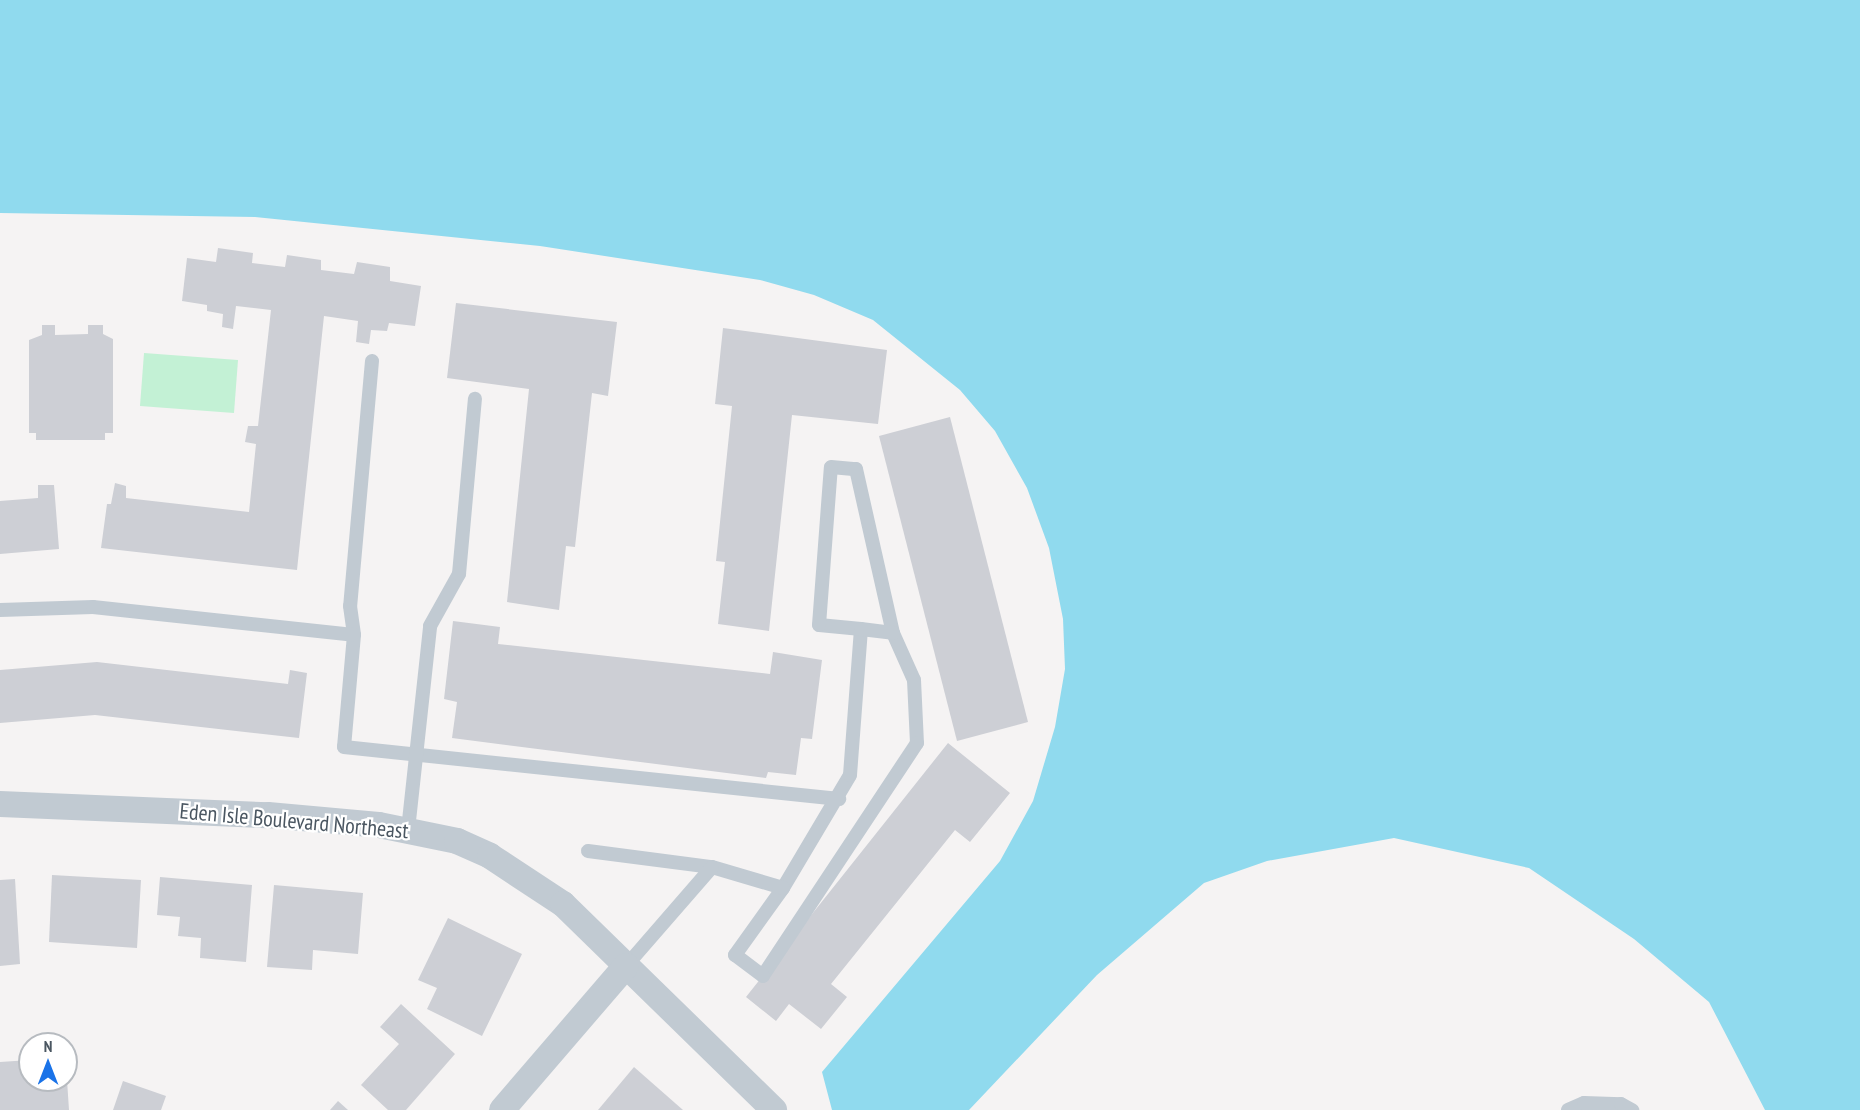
<!DOCTYPE html>
<html>
<head>
<meta charset="utf-8">
<style>
  body { margin:0 }
  #map { position:relative; width:1860px; height:1110px; overflow:hidden; background:#f5f3f3; font-family:"PT Sans Narrow",sans-serif }
  div>[style] { position:absolute }
  .green>* { inset:0; background:#c3f1d5 }
  .water>* { inset:0; background:#90daee }
  .building>* { inset:0; background:#cdcfd5 }
  .service>* { height:14px; margin:-7px; padding:0 7px; transform-origin:7px; border-radius:7px; background:#c1cad2 }
  .minor>* { height:26px; margin:-13px; padding:0 13px; transform-origin:13px; border-radius:13px; background:#c1cad2 }
  span { translate:-50% -50%; white-space:nowrap; text-align:center; line-height:1.15; -webkit-text-stroke:4.5px #fff; paint-order:stroke }
  .street-label { font-size:22px; color:#4a5661 }
  .north { position:absolute; left:18px; top:1032px; width:60px; height:60px; box-sizing:border-box; background:#fff; border:2px solid #b7bbc0; border-radius:50%; rotate:0deg; font-size:16px; font-weight:700; line-height:24px; text-align:center; color:#4a5661 }
  .north::after { content:''; display:block; margin:auto; width:21px; height:27px; background:#1a73e8; clip-path:polygon(50% 0,100% 100%,50% 72%,0 100%) }
</style>
</head>
<body>
<div id="map">
  <div class="green">
    <i style="clip-path:polygon(144px 353px,238px 360px,234px 413px,140px 406px)"></i>
  </div>
  <div class="water">
    <i style="clip-path:polygon(0 0,1860px 0,1860px 1110px,1765px 1110px,1709px 1002px,1634px 939px,1529px 868px,1394px 838px,1267px 861px,1204px 883px,1097px 975px,969px 1110px,832px 1110px,822px 1072px,1000px 861px,1033px 801px,1055px 727px,1065px 669px,1063px 619px,1049px 548px,1027px 488px,995px 431px,960px 390px,873px 320px,814px 295px,760px 280px,540px 246px,255px 217px,0 213px)"></i>
  </div>
  <div class="building">
    <i style="clip-path:polygon(218px 248px,253px 253px,252px 263px,285px 267px,287px 255px,321px 260px,321px 270px,354px 274px,357px 262px,390px 267px,390px 281px,421px 286px,415px 326px,389px 323px,387px 331px,371px 330px,369px 344px,356px 342px,358px 321px,324px 316px,297px 570px,101px 548px,107px 504px,111px 504px,115px 483px,126px 486px,126px 498px,249px 512px,256px 444px,245px 442px,248px 426px,258px 426px,271px 310px,236px 306px,233px 329px,222px 327px,223px 314px,207px 311px,207px 305px,182px 301px,187px 258px,216px 262px)"></i>
    <i style="clip-path:polygon(456px 303px,617px 322px,608px 396px,592px 393px,575px 547px,566px 546px,559px 610px,507px 602px,529px 389px,447px 378px)"></i>
    <i style="clip-path:polygon(42px 325px,55px 325px,55px 335px,88px 334px,88px 325px,103px 325px,103px 334px,113px 339px,113px 433px,105px 433px,105px 440px,36px 440px,36px 433px,29px 433px,29px 340px,42px 335px)"></i>
    <i style="clip-path:polygon(723px 328px,887px 350px,878px 424px,792px 415px,769px 631px,718px 624px,725px 562px,716px 561px,732px 406px,715px 404px)"></i>
    <i style="clip-path:polygon(950px 417px,1028px 722px,957px 741px,879px 436px)"></i>
    <i style="clip-path:polygon(38px 485px,54px 485px,59px 549px,0 554px,0 501px,38px 498px)"></i>
    <i style="clip-path:polygon(453px 621px,500px 627px,498px 644px,770px 674px,773px 652px,822px 660px,812px 739px,801px 738px,796px 775px,768px 772px,766px 778px,452px 738px,457px 702px,444px 699px)"></i>
    <i style="clip-path:polygon(97px 662px,288px 684px,290px 670px,307px 673px,299px 738px,95px 715px,0 723px,0 670px)"></i>
    <i style="clip-path:polygon(948px 743px,1010px 793px,970px 842px,955px 830px,831px 984px,847px 997px,821px 1029px,789px 1004px,776px 1021px,746px 997px)"></i>
    <i style="clip-path:polygon(52px 875px,141px 880px,137px 948px,49px 942px)"></i>
    <i style="clip-path:polygon(160px 877px,252px 885px,246px 962px,200px 958px,201px 938px,178px 936px,180px 917px,157px 915px)"></i>
    <i style="clip-path:polygon(15px 879px,20px 964px,0 966px,0 880px)"></i>
    <i style="clip-path:polygon(274px 885px,363px 893px,358px 954px,313px 950px,312px 970px,267px 967px)"></i>
    <i style="clip-path:polygon(448px 918px,522px 954px,482px 1036px,427px 1009px,437px 988px,418px 980px)"></i>
    <i style="clip-path:polygon(401px 1004px,455px 1054px,406px 1110px,388px 1110px,361px 1085px,399px 1044px,380px 1027px)"></i>
    <i style="clip-path:polygon(30px 1060px,30px 1080px,67px 1080px,69px 1110px,0 1110px,0 1062px)"></i>
    <i style="clip-path:polygon(634px 1067px,683px 1110px,598px 1110px)"></i>
    <i style="clip-path:polygon(123px 1081px,166px 1096px,161px 1110px,113px 1110px)"></i>
    <i style="clip-path:polygon(338px 1101px,348px 1110px,330px 1110px)"></i>
  </div>
  <div class="service">
    <i style="left:372px;top:361px;width:246px;rotate:95.1deg"></i>
    <i style="left:350px;top:606px;width:29px;rotate:82deg"></i>
    <i style="left:354px;top:635px;width:112px;rotate:95.1deg"></i>
    <i style="left:344px;top:747px;width:498px;rotate:6deg"></i>
    <i style="left:831px;top:467px;width:25px;rotate:5deg"></i>
    <i style="left:856px;top:469px;width:168px;rotate:77.3deg"></i>
    <i style="left:893px;top:633px;width:51px;rotate:65.9deg"></i>
    <i style="left:914px;top:680px;width:63px;rotate:87.3deg"></i>
    <i style="left:917px;top:743px;width:279px;rotate:123.5deg"></i>
    <i style="left:763px;top:976px;width:35px;rotate:-143deg"></i>
    <i style="left:735px;top:955px;width:82px;rotate:-54.4deg"></i>
    <i style="left:783px;top:888px;width:131px;rotate:-59.3deg"></i>
    <i style="left:850px;top:775px;width:146px;rotate:-85.7deg"></i>
    <i style="left:861px;top:629px;width:42px;rotate:-174.6deg"></i>
    <i style="left:819px;top:625px;width:158px;rotate:-85.7deg"></i>
    <i style="left:0;top:610px;width:93px;rotate:-1.8deg"></i>
    <i style="left:93px;top:607px;width:262px;rotate:6.1deg"></i>
    <i style="left:861px;top:629px;width:32px;rotate:7deg"></i>
    <i style="left:408px;top:830px;width:205px;rotate:-83.8deg"></i>
    <i style="left:430px;top:626px;width:60px;rotate:-60.9deg"></i>
    <i style="left:459px;top:574px;width:176px;rotate:-84.8deg"></i>
    <i style="left:588px;top:851px;width:125px;rotate:7.4deg"></i>
    <i style="left:712px;top:867px;width:74px;rotate:16.5deg"></i>
    <i style="left:626px;top:966px;width:131px;rotate:-49deg"></i>
    <i style="left:1568px;top:1110px;width:17px;rotate:-24deg"></i>
    <i style="left:1584px;top:1103px;width:37px;rotate:2deg"></i>
    <i style="left:1621px;top:1104px;width:13px;rotate:29deg"></i>
  </div>
  <div class="minor">
    <i style="left:0;top:804px;width:268px;rotate:2.4deg"></i>
    <i style="left:268px;top:815px;width:111px;rotate:5.1deg"></i>
    <i style="left:379px;top:825px;width:80px;rotate:11.6deg"></i>
    <i style="left:457px;top:841px;width:36px;rotate:24deg"></i>
    <i style="left:490px;top:856px;width:87px;rotate:33.3deg"></i>
    <i style="left:563px;top:904px;width:295px;rotate:44.3deg"></i>
    <i style="left:502px;top:1110px;width:190px;rotate:-49.3deg"></i>
  </div>
  <div class="street-label">
    <span style="left:294px;top:821px;rotate:5deg">Eden Isle Boulevard Northeast</span>
  </div>
  <div class="north">N</div>
</div>
</body>
</html>
